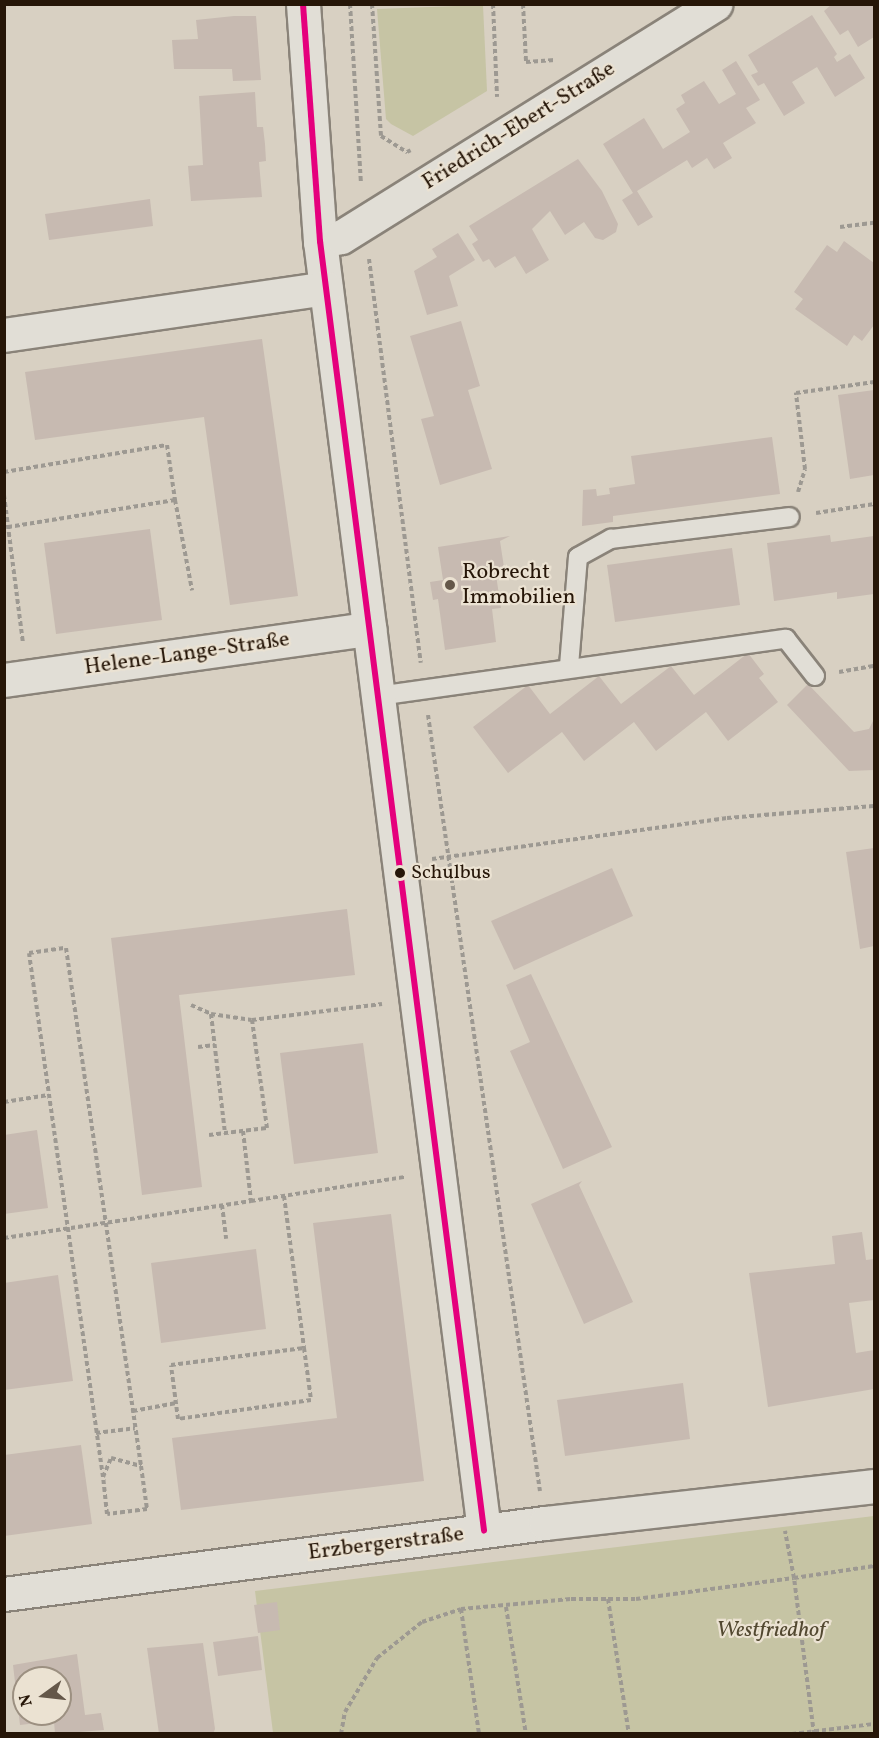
<!DOCTYPE html>
<html>
<head>
<meta charset="utf-8">
<style>
  body { margin:0 }
  #map { position:relative; width:879px; height:1738px; overflow:hidden; background:#d8d0c2; font-family:Vollkorn,serif }
  div>[style] { position:absolute }
  .green>* { inset:0; background:#c6c4a4 }
  .building>* { inset:0; background:#c7bab1 }
  .path>* { height:4px; margin-top:-2px; transform-origin:0; background:repeating-linear-gradient(90deg,#9d9992 0 4.5px,transparent 0 7.5px) }
  .roads { filter:drop-shadow(2px 0 #8a8379) drop-shadow(-2px 0 #8a8379) drop-shadow(0 2px #8a8379) drop-shadow(0 -2px #8a8379) }
  .service>* { height:18px; margin:-9px; padding:0 9px; transform-origin:9px; border-radius:9px; background:#e1ded6 }
  .minor>* { height:33px; margin:-16.5px; padding:0 16.5px; transform-origin:16.5px; border-radius:16.5px; background:#e1ded6 }
  .bus-1>* { height:6px; margin:-3px; padding:0 3px; transform-origin:3px; border-radius:3px; background:#e5007d }
  .dots>* { width:16px; height:16px; translate:-50% -50%; box-sizing:border-box; border:3px solid #ebe2d2; border-radius:50% }
  span { translate:-50% -50%; white-space:nowrap; text-align:center; line-height:1.15; -webkit-text-stroke:4.5px #ebe2d2; paint-order:stroke }
  .bus-label { font-size:20px; color:#261608 }
  .left { translate:0 -50%; text-align:left }
  .street-label { font-size:22px; color:#261608 }
  .poi-label { font-size:22px; color:#261608 }
  .park-label { font-size:22px; color:#524830; font-style:italic }
  .frame { position:absolute; inset:0; border:6px solid #261608; pointer-events:none }
  .north { position:absolute; left:12px; top:1666px; width:60px; height:60px; box-sizing:border-box; background:#ebe2d2; border:2px solid #9c9081; border-radius:50%; rotate:255deg; font-size:16px; font-weight:700; line-height:24px; text-align:center; color:#261608 }
  .north::after { content:''; display:block; margin:auto; width:21px; height:27px; background:#645749; clip-path:polygon(50% 0,100% 100%,50% 72%,0 100%) }
</style>
</head>
<body>
<div id="map">
  <div class="green">
    <i style="clip-path:polygon(483px 5px,487px 91px,413px 136px,391px 124px,386px 119px,377px 9px)"></i>
    <i style="clip-path:polygon(874px 1516px,874px 1733px,273px 1733px,255px 1591px)"></i>
  </div>
  <div class="building">
    <i style="clip-path:polygon(832px 4px,874px 4px,874px 37px,858px 47px,848px 30px,840px 35px,824px 11px)"></i>
    <i style="clip-path:polygon(812px 15px,837px 54px,834px 57px,837px 62px,850px 54px,865px 78px,835px 97px,817px 67px,792px 82px,805px 103px,784px 116px,764px 83px,758px 86px,751px 75px,758px 72px,748px 55px)"></i>
    <i style="clip-path:polygon(234px 16px,256px 16px,261px 80px,233px 81px,232px 69px,174px 69px,172px 40px,198px 39px,196px 20px)"></i>
    <i style="clip-path:polygon(736px 61px,760px 100px,746px 108px,756px 123px,723px 143px,732px 158px,714px 169px,707px 158px,692px 168px,687px 160px,637px 191px,653px 217px,638px 226px,622px 200px,633px 193px,603px 144px,644px 118px,663px 149px,690px 132px,676px 109px,685px 103px,681px 95px,704px 81px,719px 104px,736px 94px,722px 70px)"></i>
    <i style="clip-path:polygon(255px 92px,257px 127px,263px 127px,265px 144px,266px 161px,259px 162px,262px 197px,191px 201px,188px 166px,203px 165px,199px 96px)"></i>
    <i style="clip-path:polygon(578px 159px,602px 191px,618px 224px,616px 232px,603px 240px,595px 238px,584px 222px,565px 235px,550px 211px,532px 229px,549px 260px,526px 274px,515px 256px,495px 268px,489px 259px,483px 262px,472px 244px,478px 240px,469px 226px)"></i>
    <i style="clip-path:polygon(150px 199px,153px 226px,49px 240px,45px 214px)"></i>
    <i style="clip-path:polygon(458px 233px,475px 260px,449px 276px,458px 306px,427px 315px,414px 271px,437px 257px,432px 249px)"></i>
    <i style="clip-path:polygon(844px 241px,874px 263px,874px 325px,862px 341px,854px 335px,847px 346px,795px 309px,803px 299px,794px 292px,827px 245px,837px 252px)"></i>
    <i style="clip-path:polygon(461px 321px,480px 386px,468px 390px,492px 469px,440px 485px,421px 419px,434px 416px,410px 336px)"></i>
    <i style="clip-path:polygon(262px 339px,298px 596px,230px 605px,204px 417px,35px 440px,25px 372px)"></i>
    <i style="clip-path:polygon(874px 390px,874px 475px,850px 479px,838px 395px)"></i>
    <i style="clip-path:polygon(772px 437px,780px 494px,613px 516px,613px 522px,582px 526px,583px 490px,596px 489px,597px 496px,610px 494px,609px 488px,635px 484px,631px 456px)"></i>
    <i style="clip-path:polygon(150px 529px,162px 620px,56px 634px,44px 543px)"></i>
    <i style="clip-path:polygon(830px 535px,831px 542px,874px 536px,874px 594px,837px 599px,837px 592px,774px 601px,767px 543px)"></i>
    <i style="clip-path:polygon(510px 536px,500px 541px,505px 574px,496px 575px,501px 608px,492px 609px,496px 642px,445px 650px,438px 599px,433px 600px,430px 582px,443px 580px,438px 547px)"></i>
    <i style="clip-path:polygon(732px 548px,740px 605px,615px 622px,607px 565px)"></i>
    <i style="clip-path:polygon(748px 653px,764px 674px,759px 678px,778px 702px,728px 741px,706px 712px,656px 751px,634px 722px,584px 761px,562px 732px,508px 773px,473px 727px,528px 685px,550px 714px,599px 676px,621px 704px,671px 666px,694px 695px)"></i>
    <i style="clip-path:polygon(808px 684px,854px 732px,869px 729px,874px 719px,874px 770px,849px 771px,787px 705px)"></i>
    <i style="clip-path:polygon(874px 848px,874px 946px,860px 949px,846px 852px)"></i>
    <i style="clip-path:polygon(612px 868px,633px 916px,514px 970px,491px 921px)"></i>
    <i style="clip-path:polygon(347px 909px,355px 975px,179px 995px,202px 1187px,142px 1195px,111px 938px)"></i>
    <i style="clip-path:polygon(531px 974px,612px 1147px,563px 1169px,510px 1051px,530px 1042px,506px 985px)"></i>
    <i style="clip-path:polygon(363px 1043px,378px 1153px,294px 1164px,280px 1053px)"></i>
    <i style="clip-path:polygon(37px 1130px,48px 1208px,4px 1214px,4px 1135px)"></i>
    <i style="clip-path:polygon(582px 1181px,579px 1185px,633px 1302px,584px 1324px,531px 1204px)"></i>
    <i style="clip-path:polygon(391px 1214px,424px 1481px,181px 1510px,172px 1438px,337px 1418px,313px 1223px)"></i>
    <i style="clip-path:polygon(862px 1232px,866px 1260px,874px 1259px,874px 1300px,849px 1303px,856px 1353px,874px 1350px,874px 1389px,768px 1407px,749px 1273px,835px 1264px,832px 1236px)"></i>
    <i style="clip-path:polygon(256px 1249px,266px 1329px,161px 1343px,151px 1263px)"></i>
    <i style="clip-path:polygon(58px 1275px,73px 1381px,4px 1390px,4px 1283px)"></i>
    <i style="clip-path:polygon(683px 1383px,690px 1439px,565px 1456px,557px 1400px)"></i>
    <i style="clip-path:polygon(81px 1445px,92px 1524px,4px 1536px,4px 1455px)"></i>
    <i style="clip-path:polygon(277px 1602px,280px 1630px,258px 1633px,254px 1605px)"></i>
    <i style="clip-path:polygon(258px 1636px,262px 1670px,218px 1676px,213px 1642px)"></i>
    <i style="clip-path:polygon(203px 1643px,215px 1729px,213px 1734px,159px 1734px,147px 1648px)"></i>
    <i style="clip-path:polygon(evenodd,77px 1654px,85px 1715px,101px 1713px,104px 1730px,55px 1734px,54px 1721px,20px 1725px,13px 1665px,77px 1654px,24px 1678px,60px 1678px,60px 1714px,24px 1714px,24px 1678px)"></i>
  </div>
  <div class="path">
    <i style="left:350px;top:4px;width:179px;rotate:86.5deg"></i>
    <i style="left:372px;top:4px;width:132px;rotate:86.1deg"></i>
    <i style="left:381px;top:136px;width:31px;rotate:32deg"></i>
    <i style="left:407px;top:152px;width:4px;rotate:-27deg"></i>
    <i style="left:493px;top:4px;width:93px;rotate:87.5deg"></i>
    <i style="left:523px;top:4px;width:58px;rotate:87deg"></i>
    <i style="left:526px;top:62px;width:29px;rotate:-4deg"></i>
    <i style="left:840px;top:227px;width:34px;rotate:-7deg"></i>
    <i style="left:369px;top:259px;width:407px;rotate:82.7deg"></i>
    <i style="left:4px;top:472px;width:165px;rotate:-9.4deg"></i>
    <i style="left:167px;top:445px;width:56px;rotate:81.7deg"></i>
    <i style="left:175px;top:500px;width:169px;rotate:170.8deg"></i>
    <i style="left:798px;top:492px;width:24px;rotate:-73deg"></i>
    <i style="left:805px;top:469px;width:77px;rotate:-96.8deg"></i>
    <i style="left:796px;top:393px;width:79px;rotate:-8deg"></i>
    <i style="left:4px;top:495px;width:149px;rotate:82.7deg"></i>
    <i style="left:175px;top:500px;width:92px;rotate:79.3deg"></i>
    <i style="left:816px;top:513px;width:59px;rotate:-8.8deg"></i>
    <i style="left:839px;top:672px;width:36px;rotate:-10deg"></i>
    <i style="left:428px;top:715px;width:784px;rotate:81.79deg"></i>
    <i style="left:432px;top:859px;width:298px;rotate:-7.9deg"></i>
    <i style="left:727px;top:818px;width:147px;rotate:-4.7deg"></i>
    <i style="left:191px;top:1005px;width:22px;rotate:24deg"></i>
    <i style="left:211px;top:1014px;width:41px;rotate:8.3deg"></i>
    <i style="left:252px;top:1020px;width:131px;rotate:-7deg"></i>
    <i style="left:211px;top:1014px;width:120px;rotate:83.3deg"></i>
    <i style="left:198px;top:1047px;width:17px;rotate:-7deg"></i>
    <i style="left:4px;top:1102px;width:45px;rotate:-9deg"></i>
    <i style="left:243px;top:1131px;width:70px;rotate:83.5deg"></i>
    <i style="left:251px;top:1201px;width:156px;rotate:-8.9deg"></i>
    <i style="left:209px;top:1135px;width:58px;rotate:-6.9deg"></i>
    <i style="left:267px;top:1128px;width:109px;rotate:-97.9deg"></i>
    <i style="left:284px;top:1196px;width:53px;rotate:82.5deg"></i>
    <i style="left:291px;top:1249px;width:100px;rotate:82.5deg"></i>
    <i style="left:304px;top:1348px;width:52px;rotate:82.3deg"></i>
    <i style="left:311px;top:1400px;width:134px;rotate:171.9deg"></i>
    <i style="left:178px;top:1419px;width:54px;rotate:-97.4deg"></i>
    <i style="left:171px;top:1365px;width:134px;rotate:-7.3deg"></i>
    <i style="left:222px;top:1205px;width:34px;rotate:83deg"></i>
    <i style="left:4px;top:1238px;width:250px;rotate:-8.5deg"></i>
    <i style="left:133px;top:1411px;width:44px;rotate:-10.5deg"></i>
    <i style="left:96px;top:1433px;width:39px;rotate:-7deg"></i>
    <i style="left:111px;top:1458px;width:31px;rotate:15deg"></i>
    <i style="left:141px;top:1466px;width:43px;rotate:82.1deg"></i>
    <i style="left:147px;top:1509px;width:40px;rotate:172.9deg"></i>
    <i style="left:107px;top:1514px;width:37px;rotate:-96deg"></i>
    <i style="left:103px;top:1477px;width:21px;rotate:-67deg"></i>
    <i style="left:103px;top:1477px;width:529px;rotate:-98.04deg"></i>
    <i style="left:29px;top:953px;width:37px;rotate:-8deg"></i>
    <i style="left:66px;top:948px;width:523px;rotate:81.76deg"></i>
    <i style="left:608px;top:1599px;width:137px;rotate:81.2deg"></i>
    <i style="left:506px;top:1607px;width:129px;rotate:81.1deg"></i>
    <i style="left:461px;top:1609px;width:126px;rotate:81.8deg"></i>
    <i style="left:341px;top:1734px;width:22px;rotate:-80deg"></i>
    <i style="left:345px;top:1712px;width:63px;rotate:-59.3deg"></i>
    <i style="left:377px;top:1658px;width:58px;rotate:-38.7deg"></i>
    <i style="left:422px;top:1622px;width:41px;rotate:-18.4deg"></i>
    <i style="left:461px;top:1609px;width:110px;rotate:-5.2deg"></i>
    <i style="left:571px;top:1599px;width:65px"></i>
    <i style="left:636px;top:1599px;width:159px;rotate:-7.6deg"></i>
    <i style="left:794px;top:1578px;width:48px;rotate:-100.8deg"></i>
    <i style="left:792px;top:1734px;width:83px;rotate:-7deg"></i>
    <i style="left:814px;top:1734px;width:157px;rotate:-97.3deg"></i>
    <i style="left:794px;top:1578px;width:81px;rotate:-8.5deg"></i>
  </div>
  <div class="roads">
    <div class="service">
      <i style="left:569px;top:666px;width:109px;rotate:-85.3deg"></i>
      <i style="left:578px;top:557px;width:38px;rotate:-29deg"></i>
      <i style="left:611px;top:539px;width:180px;rotate:-7deg"></i>
      <i style="left:378px;top:696px;width:412px;rotate:-8deg"></i>
      <i style="left:786px;top:639px;width:47px;rotate:51.9deg"></i>
    </div>
    <div class="minor">
      <i style="left:303px;top:4px;width:238px;rotate:85.9deg"></i>
      <i style="left:320px;top:241px;width:1300px;rotate:82.75deg"></i>
      <i style="left:320px;top:241px;width:21px;rotate:-11deg"></i>
      <i style="left:341px;top:237px;width:441px;rotate:-31.9deg"></i>
      <i style="left:4px;top:335px;width:325px;rotate:-8.3deg"></i>
      <i style="left:4px;top:680px;width:369px;rotate:-8deg"></i>
      <i style="left:4px;top:1594px;width:546px;rotate:-7.48deg"></i>
      <i style="left:545px;top:1523px;width:331px;rotate:-6.4deg"></i>
    </div>
  </div>
  <div class="bus-1">
    <i style="left:303px;top:4px;width:238px;rotate:85.9deg"></i>
    <i style="left:320px;top:241px;width:1300px;rotate:82.75deg"></i>
  </div>
  <div class="dots">
    <i style="left:450px;top:585px;background:#645749"></i>
    <i style="left:400px;top:873px;background:#261608"></i>
  </div>
  <div class="bus-label">
    <span class="left" style="left:411px;top:873px">Schulbus</span>
  </div>
  <div class="street-label">
    <span style="left:519px;top:126px;rotate:-32deg">Friedrich-Ebert-Straße</span>
    <span style="left:187px;top:654px;rotate:-8deg">Helene-Lange-Straße</span>
    <span style="left:386px;top:1544px;rotate:-7deg">Erzbergerstraße</span>
  </div>
  <div class="poi-label">
    <span class="left" style="left:462px;top:585px">Robrecht<br>Immobilien</span>
  </div>
  <div class="park-label">
    <span style="left:771px;top:1631px">Westfriedhof</span>
  </div>
  <div class="frame"></div>
  <div class="north">N</div>
</div>
</body>
</html>
